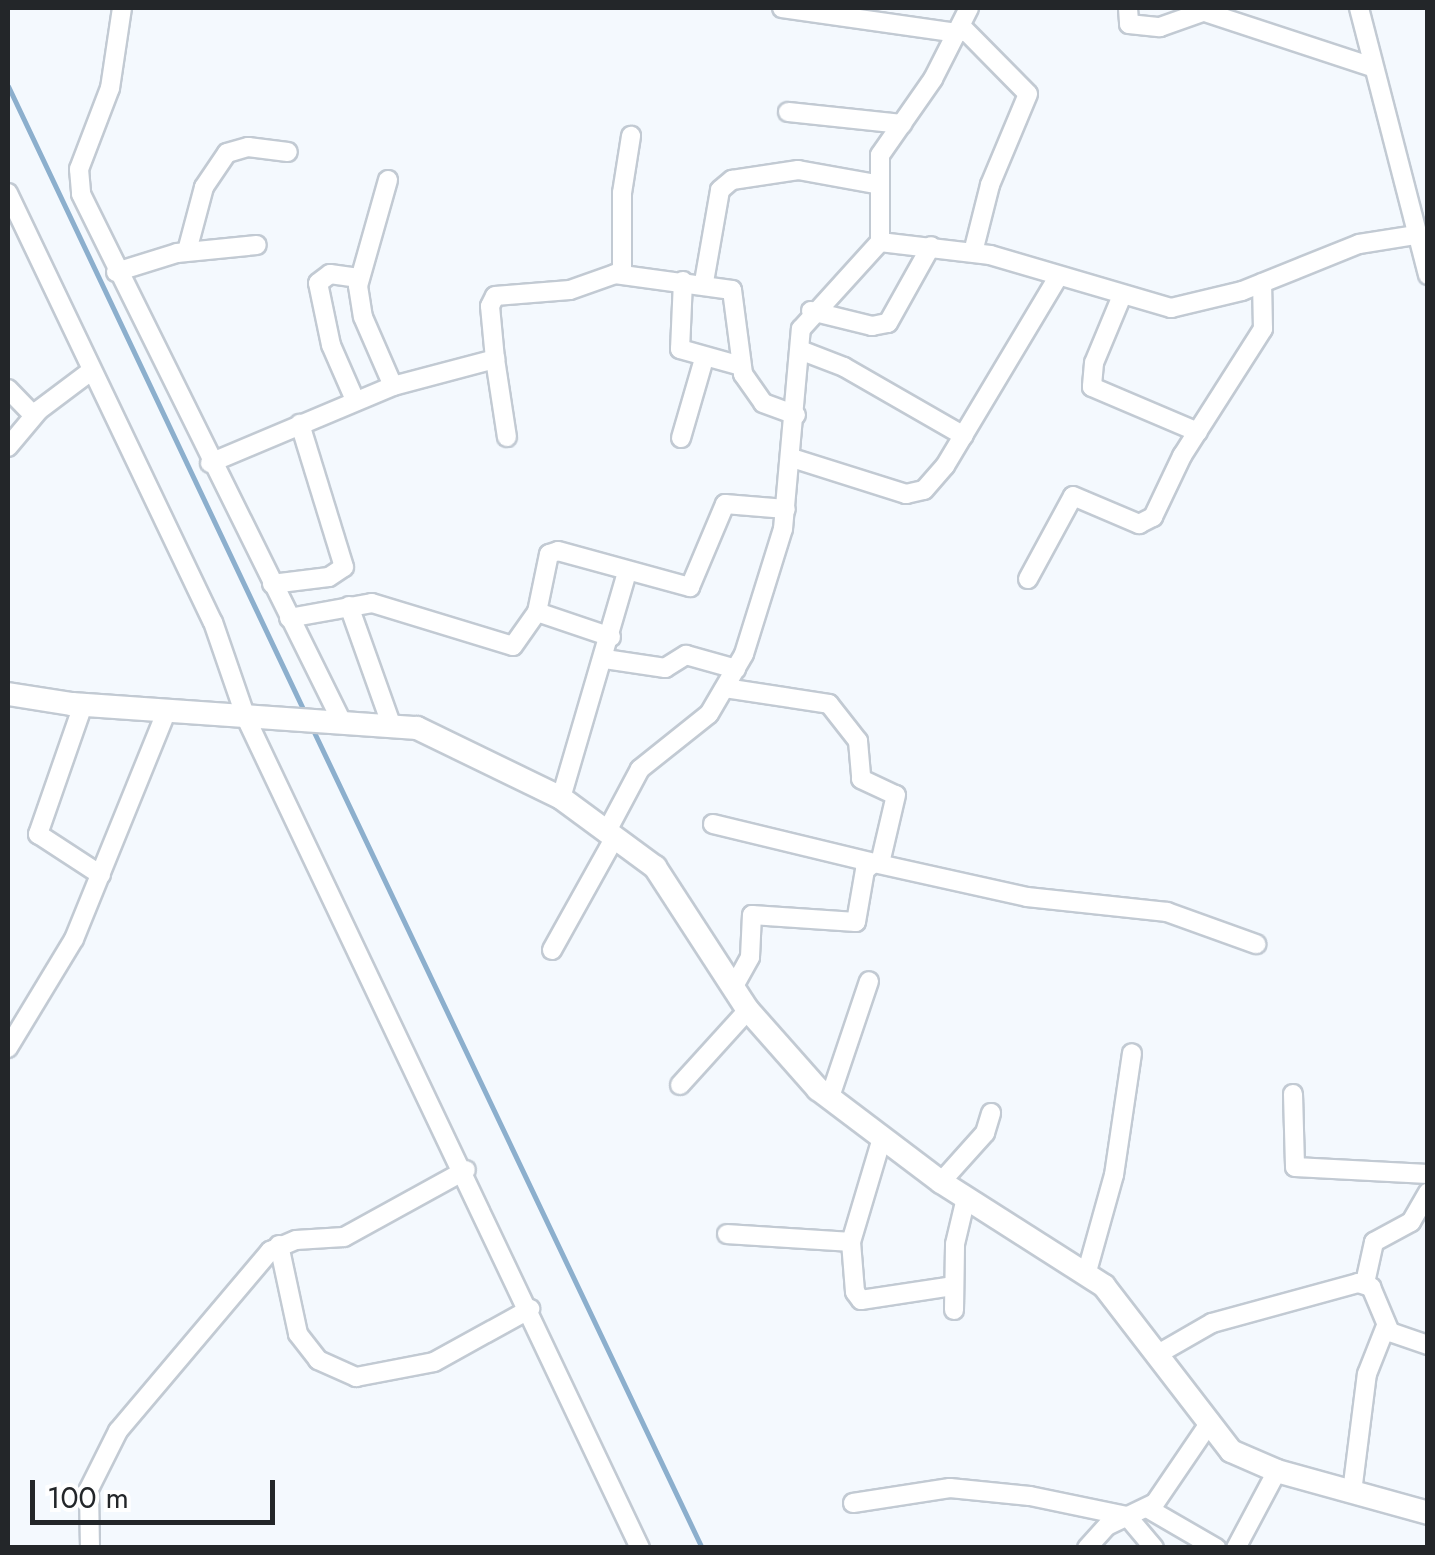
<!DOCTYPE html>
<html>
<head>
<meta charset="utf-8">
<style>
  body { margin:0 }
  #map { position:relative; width:1435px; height:1555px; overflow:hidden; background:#f4f9fe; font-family:Jost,sans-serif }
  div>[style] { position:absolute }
  .stream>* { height:5px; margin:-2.5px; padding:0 2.5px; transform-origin:2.5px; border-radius:2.5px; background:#8cafcd }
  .roads { filter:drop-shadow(2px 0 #c2cad3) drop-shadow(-2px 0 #c2cad3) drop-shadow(0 2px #c2cad3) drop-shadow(0 -2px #c2cad3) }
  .minor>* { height:18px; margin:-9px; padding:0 9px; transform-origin:9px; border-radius:9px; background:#fff }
  .major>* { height:22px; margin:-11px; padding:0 11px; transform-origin:11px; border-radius:11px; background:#fff }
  span { translate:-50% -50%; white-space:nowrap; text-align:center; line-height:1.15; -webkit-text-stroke:10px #fff; paint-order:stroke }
  .frame { position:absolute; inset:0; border:10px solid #232629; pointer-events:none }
  .scale { position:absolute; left:30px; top:1480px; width:245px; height:45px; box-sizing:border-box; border:5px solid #232629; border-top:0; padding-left:12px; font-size:30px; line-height:35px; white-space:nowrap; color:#232629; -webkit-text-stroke:8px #fff; paint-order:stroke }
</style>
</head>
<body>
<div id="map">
  <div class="stream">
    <i style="left:8px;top:86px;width:692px;rotate:64.66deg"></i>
    <i style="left:313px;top:730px;width:906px;rotate:64.57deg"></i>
  </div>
  <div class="roads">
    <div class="minor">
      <i style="left:122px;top:8px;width:81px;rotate:98.5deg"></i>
      <i style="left:110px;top:88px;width:87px;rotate:110.9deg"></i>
      <i style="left:79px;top:169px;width:25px;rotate:85deg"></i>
      <i style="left:81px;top:194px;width:587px;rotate:63.7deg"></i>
      <i style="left:782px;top:8px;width:178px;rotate:8.1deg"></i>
      <i style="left:1128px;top:8px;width:16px;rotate:86deg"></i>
      <i style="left:1129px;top:24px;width:31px;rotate:6deg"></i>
      <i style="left:1160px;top:27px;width:57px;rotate:-19.4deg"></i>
      <i style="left:1359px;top:8px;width:276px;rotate:75.5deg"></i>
      <i style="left:1208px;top:13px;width:173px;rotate:18.2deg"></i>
      <i style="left:961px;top:26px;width:95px;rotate:45.4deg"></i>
      <i style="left:1028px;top:94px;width:99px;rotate:112.7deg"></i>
      <i style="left:990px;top:185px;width:69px;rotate:104.2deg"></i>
      <i style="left:788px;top:112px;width:115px;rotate:6deg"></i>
      <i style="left:388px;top:180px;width:110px;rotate:105.8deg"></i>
      <i style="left:358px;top:286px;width:31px;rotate:81deg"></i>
      <i style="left:363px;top:317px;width:75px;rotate:66.5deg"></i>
      <i style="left:8px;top:193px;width:475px;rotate:64.5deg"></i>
      <i style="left:213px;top:622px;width:102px;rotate:71deg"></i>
      <i style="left:246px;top:718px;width:919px;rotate:64.61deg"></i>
      <i style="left:880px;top:242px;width:87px;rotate:-90deg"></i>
      <i style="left:880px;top:155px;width:93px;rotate:-55.1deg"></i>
      <i style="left:933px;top:79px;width:80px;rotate:-63.1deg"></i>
      <i style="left:187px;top:251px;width:66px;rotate:-75.1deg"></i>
      <i style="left:204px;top:187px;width:41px;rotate:-55.9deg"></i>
      <i style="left:227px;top:153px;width:22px;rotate:-16deg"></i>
      <i style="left:248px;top:147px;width:40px;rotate:7.1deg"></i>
      <i style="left:116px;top:272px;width:64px;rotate:-17.3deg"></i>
      <i style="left:177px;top:253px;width:80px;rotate:-5.7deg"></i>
      <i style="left:622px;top:273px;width:80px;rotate:-90deg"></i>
      <i style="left:622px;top:193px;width:58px;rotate:-81deg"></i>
      <i style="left:683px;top:281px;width:68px;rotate:92.5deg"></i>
      <i style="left:680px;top:349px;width:63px;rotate:15.6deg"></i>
      <i style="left:704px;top:282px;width:93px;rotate:-80.1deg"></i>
      <i style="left:720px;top:190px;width:16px;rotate:-40deg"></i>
      <i style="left:732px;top:180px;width:67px;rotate:-8.6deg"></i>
      <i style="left:798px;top:170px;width:78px;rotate:10.3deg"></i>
      <i style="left:1121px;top:298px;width:70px;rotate:112.6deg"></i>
      <i style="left:1094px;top:363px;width:24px;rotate:95deg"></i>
      <i style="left:1092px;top:387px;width:115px;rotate:23deg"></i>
      <i style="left:811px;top:311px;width:63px;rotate:13.8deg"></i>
      <i style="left:872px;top:326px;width:16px;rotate:-11deg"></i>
      <i style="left:888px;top:323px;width:88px;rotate:-60.8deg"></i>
      <i style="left:800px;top:350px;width:47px;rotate:21.1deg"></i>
      <i style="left:844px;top:367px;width:138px;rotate:29.9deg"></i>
      <i style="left:495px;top:359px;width:79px;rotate:81.3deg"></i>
      <i style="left:8px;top:389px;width:37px;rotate:46deg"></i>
      <i style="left:355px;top:400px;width:60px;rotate:-113.6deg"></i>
      <i style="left:331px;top:345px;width:63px;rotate:-101.8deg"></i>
      <i style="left:318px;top:283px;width:15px;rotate:-37deg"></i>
      <i style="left:330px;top:274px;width:29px;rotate:8deg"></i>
      <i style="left:681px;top:438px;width:82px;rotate:-73.8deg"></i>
      <i style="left:8px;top:447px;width:48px;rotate:-50deg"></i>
      <i style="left:39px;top:410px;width:65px;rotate:-36.9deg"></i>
      <i style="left:792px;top:458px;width:120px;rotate:17.5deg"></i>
      <i style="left:906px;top:494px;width:18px;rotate:-13deg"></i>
      <i style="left:924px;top:490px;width:32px;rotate:-49deg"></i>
      <i style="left:945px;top:466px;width:220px;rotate:-59.1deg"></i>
      <i style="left:210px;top:463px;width:199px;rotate:-22.8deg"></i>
      <i style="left:393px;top:386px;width:106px;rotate:-14.8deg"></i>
      <i style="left:495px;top:359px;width:53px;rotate:-95.4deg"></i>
      <i style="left:490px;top:306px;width:11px;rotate:-63deg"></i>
      <i style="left:495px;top:296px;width:75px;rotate:-4.6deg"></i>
      <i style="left:570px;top:290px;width:48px;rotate:-19.6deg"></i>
      <i style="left:615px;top:274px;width:118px;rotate:7.8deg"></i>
      <i style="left:732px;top:290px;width:85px;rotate:82.5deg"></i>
      <i style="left:743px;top:374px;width:35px;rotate:55deg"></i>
      <i style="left:763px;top:403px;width:35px;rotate:20deg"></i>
      <i style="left:1028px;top:579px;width:94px;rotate:-61.5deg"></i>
      <i style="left:1073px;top:496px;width:72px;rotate:23deg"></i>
      <i style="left:1139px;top:524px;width:16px;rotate:-27deg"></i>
      <i style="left:1153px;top:517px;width:68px;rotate:-64.6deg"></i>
      <i style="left:1182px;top:456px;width:151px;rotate:-57.5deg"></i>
      <i style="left:1263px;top:329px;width:46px;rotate:-91.2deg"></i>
      <i style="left:272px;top:584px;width:57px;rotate:-7deg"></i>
      <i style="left:329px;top:577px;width:18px;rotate:-34deg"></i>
      <i style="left:344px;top:567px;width:150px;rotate:-107.1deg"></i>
      <i style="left:349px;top:606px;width:125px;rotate:70.4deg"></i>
      <i style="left:289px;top:618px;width:84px;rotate:-10.2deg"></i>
      <i style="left:372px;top:603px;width:147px;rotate:17deg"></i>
      <i style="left:513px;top:646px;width:42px;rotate:-54.8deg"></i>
      <i style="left:611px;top:637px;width:78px;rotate:-161.3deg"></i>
      <i style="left:537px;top:612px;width:59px;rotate:-78.3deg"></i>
      <i style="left:549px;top:554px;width:9px;rotate:-18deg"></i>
      <i style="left:558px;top:551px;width:137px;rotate:15.3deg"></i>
      <i style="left:690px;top:587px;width:90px;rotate:-67.1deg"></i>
      <i style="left:725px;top:504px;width:61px;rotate:4.7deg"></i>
      <i style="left:605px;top:659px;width:61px;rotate:8.5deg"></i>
      <i style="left:665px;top:668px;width:25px;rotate:-32deg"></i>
      <i style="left:686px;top:655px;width:52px;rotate:15.6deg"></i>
      <i style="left:725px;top:688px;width:105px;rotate:8.7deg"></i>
      <i style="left:829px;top:704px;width:47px;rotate:51.9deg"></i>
      <i style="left:858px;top:741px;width:38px;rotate:85deg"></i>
      <i style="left:861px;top:779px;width:38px;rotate:25deg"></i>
      <i style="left:896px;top:795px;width:70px;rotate:103.2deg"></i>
      <i style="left:83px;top:705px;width:137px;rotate:109.2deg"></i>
      <i style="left:38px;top:834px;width:75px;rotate:33.1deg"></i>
      <i style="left:561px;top:798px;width:235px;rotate:-73.7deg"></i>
      <i style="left:713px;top:824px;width:166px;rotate:13.6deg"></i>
      <i style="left:607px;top:831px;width:70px;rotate:-62deg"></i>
      <i style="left:640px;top:769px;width:88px;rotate:-38.6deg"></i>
      <i style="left:709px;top:714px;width:69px;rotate:-59.7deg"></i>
      <i style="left:744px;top:654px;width:131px;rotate:-72.7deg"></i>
      <i style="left:783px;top:529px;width:201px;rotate:-84.9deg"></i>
      <i style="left:801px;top:329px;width:118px;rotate:-47.8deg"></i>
      <i style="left:880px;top:242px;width:111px;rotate:6.7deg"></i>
      <i style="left:990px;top:255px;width:189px;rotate:16.3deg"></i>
      <i style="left:1171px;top:308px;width:73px;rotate:-13.5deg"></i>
      <i style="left:1242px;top:291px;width:126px;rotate:-21.9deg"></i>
      <i style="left:1359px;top:244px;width:58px;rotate:-9deg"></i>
      <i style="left:552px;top:950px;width:129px;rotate:-60.9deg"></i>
      <i style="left:733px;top:988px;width:35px;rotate:-61deg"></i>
      <i style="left:750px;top:957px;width:42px;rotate:-87.3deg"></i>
      <i style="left:752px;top:915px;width:104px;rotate:3.9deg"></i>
      <i style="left:856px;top:922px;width:53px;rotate:-80.2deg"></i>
      <i style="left:865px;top:870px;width:11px;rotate:-38deg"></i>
      <i style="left:874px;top:863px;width:157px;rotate:12.5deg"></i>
      <i style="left:1027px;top:897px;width:141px;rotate:6.1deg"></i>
      <i style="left:1167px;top:912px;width:95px;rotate:19.8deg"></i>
      <i style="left:8px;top:1048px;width:127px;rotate:-58.8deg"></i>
      <i style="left:74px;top:939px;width:247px;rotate:-67.9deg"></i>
      <i style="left:680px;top:1085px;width:101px;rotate:-47.8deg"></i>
      <i style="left:1293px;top:1094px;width:73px;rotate:88.4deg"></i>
      <i style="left:1295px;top:1167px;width:133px;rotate:3deg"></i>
      <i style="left:830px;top:1097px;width:122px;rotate:-71.4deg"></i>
      <i style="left:941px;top:1182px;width:66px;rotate:-48.1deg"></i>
      <i style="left:985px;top:1133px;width:21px;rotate:-73deg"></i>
      <i style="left:727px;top:1234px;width:124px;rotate:3.7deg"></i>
      <i style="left:851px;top:1242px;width:109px;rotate:-73.4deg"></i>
      <i style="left:851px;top:1242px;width:50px;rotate:85.4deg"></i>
      <i style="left:855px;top:1292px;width:10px;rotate:53deg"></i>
      <i style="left:861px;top:1300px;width:94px;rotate:-8.6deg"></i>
      <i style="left:279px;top:1245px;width:91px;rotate:77.9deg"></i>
      <i style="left:298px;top:1334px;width:33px;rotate:52deg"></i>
      <i style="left:318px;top:1360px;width:42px;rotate:24.1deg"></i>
      <i style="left:356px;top:1377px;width:79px;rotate:-10.9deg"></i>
      <i style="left:434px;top:1362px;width:110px;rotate:-28.9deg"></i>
      <i style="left:1086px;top:1275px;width:104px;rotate:-74.4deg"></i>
      <i style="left:1114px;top:1175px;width:123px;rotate:-81.6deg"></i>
      <i style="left:1365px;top:1283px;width:42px;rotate:-77.6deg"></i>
      <i style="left:1374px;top:1242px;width:42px;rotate:-28.4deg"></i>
      <i style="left:1411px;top:1222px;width:34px;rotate:-60deg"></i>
      <i style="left:954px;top:1310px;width:66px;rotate:-89.1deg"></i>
      <i style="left:955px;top:1244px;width:47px;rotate:-76.6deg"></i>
      <i style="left:1158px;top:1354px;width:62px;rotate:-29.9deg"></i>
      <i style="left:1212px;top:1323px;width:151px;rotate:-15.3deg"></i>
      <i style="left:1358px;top:1283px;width:14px;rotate:17deg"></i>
      <i style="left:1371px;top:1287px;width:49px;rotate:67.1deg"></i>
      <i style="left:1390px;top:1332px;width:40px;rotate:18.9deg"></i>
      <i style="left:1352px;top:1492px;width:119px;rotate:-82.8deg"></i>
      <i style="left:1367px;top:1374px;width:52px;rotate:-68.4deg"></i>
      <i style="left:853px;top:1503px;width:98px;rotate:-8.8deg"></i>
      <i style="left:950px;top:1488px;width:80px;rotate:5.7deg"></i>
      <i style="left:1030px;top:1496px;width:99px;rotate:11.7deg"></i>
      <i style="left:1127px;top:1516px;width:42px;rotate:49.8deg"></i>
      <i style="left:1147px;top:1508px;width:80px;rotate:30.1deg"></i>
      <i style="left:90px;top:1548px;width:59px;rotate:-91deg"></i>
      <i style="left:89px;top:1489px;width:65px;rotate:-63.4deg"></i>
      <i style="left:118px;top:1431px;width:236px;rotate:-49.8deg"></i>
      <i style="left:270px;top:1251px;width:28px;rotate:-23deg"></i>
      <i style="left:296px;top:1240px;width:48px;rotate:-3.6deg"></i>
      <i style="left:344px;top:1237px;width:139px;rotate:-28.8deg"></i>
      <i style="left:1087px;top:1548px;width:30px;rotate:-48deg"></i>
      <i style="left:1107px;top:1526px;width:53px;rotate:-25.6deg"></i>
      <i style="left:1155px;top:1503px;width:98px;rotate:-55.8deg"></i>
      <i style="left:1236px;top:1548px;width:87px;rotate:-62deg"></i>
    </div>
    <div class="major">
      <i style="left:8px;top:694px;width:65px;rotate:8.9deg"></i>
      <i style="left:72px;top:704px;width:346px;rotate:4deg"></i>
      <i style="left:417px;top:728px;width:160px;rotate:25.9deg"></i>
      <i style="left:561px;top:798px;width:117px;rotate:36.3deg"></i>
      <i style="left:655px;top:867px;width:171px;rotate:57deg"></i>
      <i style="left:748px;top:1010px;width:106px;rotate:48.5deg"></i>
      <i style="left:818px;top:1089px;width:154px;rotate:37.1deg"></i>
      <i style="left:941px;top:1182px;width:193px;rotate:32.5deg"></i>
      <i style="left:1104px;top:1286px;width:208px;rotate:52.4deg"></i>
      <i style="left:1231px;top:1451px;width:50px;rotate:23.5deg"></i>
      <i style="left:1277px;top:1471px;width:157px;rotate:15.5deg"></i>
    </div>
  </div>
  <div class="frame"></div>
  <div class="scale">100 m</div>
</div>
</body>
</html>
